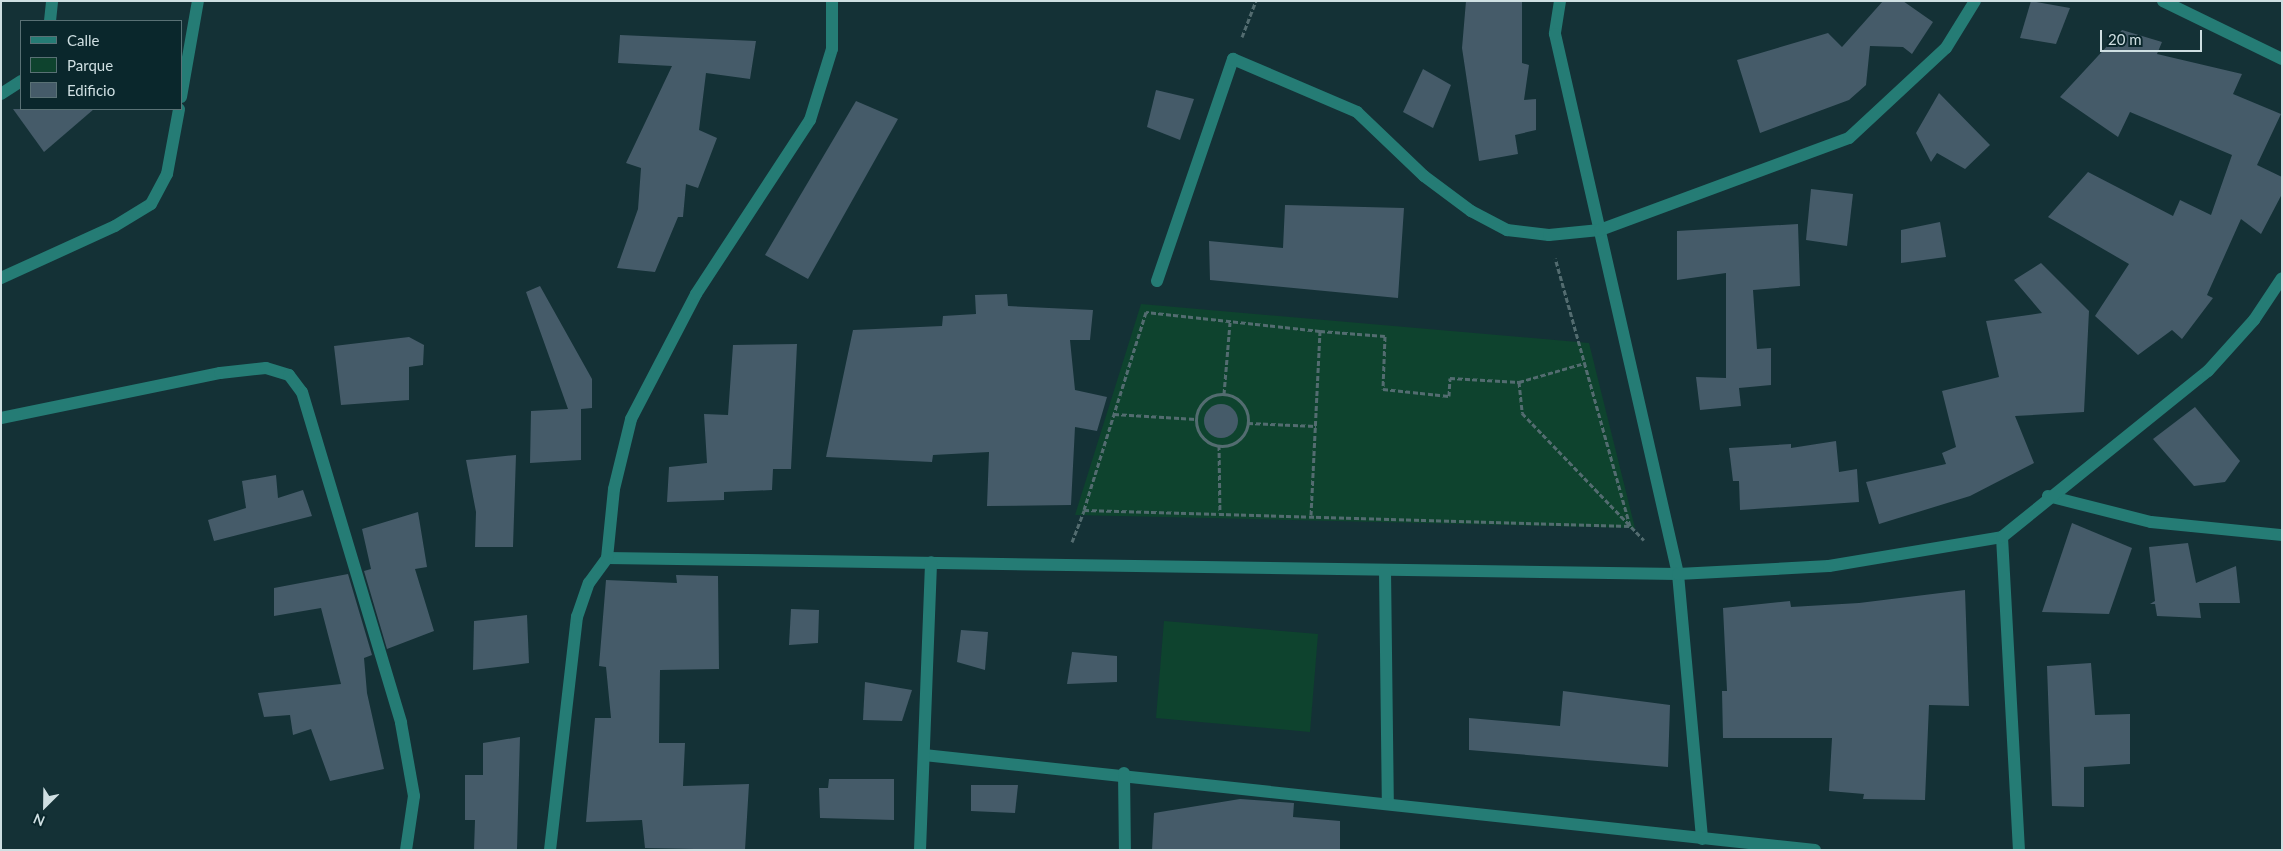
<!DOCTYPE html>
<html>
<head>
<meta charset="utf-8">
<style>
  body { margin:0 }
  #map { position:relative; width:2283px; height:851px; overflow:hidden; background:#143136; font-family:Lato,sans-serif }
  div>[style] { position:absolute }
  .green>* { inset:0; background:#0e432e }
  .building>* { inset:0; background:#455b69 }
  .round { border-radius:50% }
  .path>* { height:3px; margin-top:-1.5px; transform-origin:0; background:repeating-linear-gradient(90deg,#536c70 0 5px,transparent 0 7.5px) }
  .path>.ring { margin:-1.5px; padding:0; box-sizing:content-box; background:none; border:3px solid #536c70; border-radius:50% }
  .minor>* { height:12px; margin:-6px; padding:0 6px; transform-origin:6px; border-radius:6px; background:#257c75 }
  span { translate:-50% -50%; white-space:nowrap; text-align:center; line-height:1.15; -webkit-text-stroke:4px #0a272c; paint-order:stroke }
  .frame { position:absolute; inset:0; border:2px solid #cfdfe2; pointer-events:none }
  .legend { position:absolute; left:20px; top:20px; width:162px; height:90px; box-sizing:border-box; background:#0a272c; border:1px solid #597175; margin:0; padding:6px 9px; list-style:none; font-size:15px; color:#cfdfe2 }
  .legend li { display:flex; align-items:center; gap:10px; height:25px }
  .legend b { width:25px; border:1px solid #597175 }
  .north { position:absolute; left:20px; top:781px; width:50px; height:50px; -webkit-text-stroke:4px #0a272c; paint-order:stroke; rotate:203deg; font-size:14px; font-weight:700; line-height:20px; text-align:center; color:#cfdfe2 }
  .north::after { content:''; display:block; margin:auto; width:18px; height:22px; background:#cfdfe2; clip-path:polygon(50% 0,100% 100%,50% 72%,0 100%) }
  .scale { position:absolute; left:2100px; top:30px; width:102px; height:22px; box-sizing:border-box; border:2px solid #cfdfe2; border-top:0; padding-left:6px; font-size:15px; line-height:18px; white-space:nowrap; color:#cfdfe2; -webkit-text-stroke:4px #0a272c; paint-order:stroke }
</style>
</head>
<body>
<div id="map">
  <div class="green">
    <i style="clip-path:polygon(1141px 304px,1589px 343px,1635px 528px,1075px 515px)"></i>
    <i style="clip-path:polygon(1164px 621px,1318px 634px,1310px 732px,1156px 718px)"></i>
  </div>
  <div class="building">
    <i style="clip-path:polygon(1466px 1px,1522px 1px,1522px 63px,1529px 65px,1524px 100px,1536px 99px,1536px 130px,1515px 135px,1518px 154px,1479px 161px,1462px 48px)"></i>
    <i style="clip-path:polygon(1883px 1px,1903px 1px,1933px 22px,1912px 54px,1903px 47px,1870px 46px,1866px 85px,1849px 100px,1760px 133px,1737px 60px,1828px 33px,1842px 47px)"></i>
    <i style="clip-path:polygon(2031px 1px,2070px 8px,2056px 44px,2020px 38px)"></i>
    <i style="clip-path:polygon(2122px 30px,2162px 42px,2157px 54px,2242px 74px,2233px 94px,2281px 114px,2257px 165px,2282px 177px,2282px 194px,2261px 234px,2241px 219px,2207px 295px,2213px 298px,2182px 339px,2172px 330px,2138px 355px,2095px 316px,2129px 264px,2048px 217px,2088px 172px,2173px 216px,2180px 200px,2211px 215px,2232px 155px,2130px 112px,2118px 137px,2060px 97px)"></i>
    <i style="clip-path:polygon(620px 35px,756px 41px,750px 79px,706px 73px,699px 130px,717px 138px,698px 188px,686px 184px,683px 217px,678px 217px,655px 272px,617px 268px,638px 209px,641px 168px,626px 163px,672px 66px,618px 63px)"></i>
    <i style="clip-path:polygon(1423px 69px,1451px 85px,1433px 128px,1403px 112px)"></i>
    <i style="clip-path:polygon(1156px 90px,1194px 99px,1180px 140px,1147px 127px)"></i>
    <i style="clip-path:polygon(1939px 93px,1990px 145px,1965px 169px,1937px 153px,1931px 162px,1916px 133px)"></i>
    <i style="clip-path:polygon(856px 101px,898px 119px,808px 279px,765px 255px)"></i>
    <i style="clip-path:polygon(13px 109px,94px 109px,44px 152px)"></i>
    <i style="clip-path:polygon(1811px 189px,1853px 194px,1847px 246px,1806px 240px)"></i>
    <i style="clip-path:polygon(1285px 205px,1404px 208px,1398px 298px,1210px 280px,1209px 241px,1283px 248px)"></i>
    <i style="clip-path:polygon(1940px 222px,1946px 257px,1901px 263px,1901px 230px)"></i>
    <i style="clip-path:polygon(1798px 224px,1800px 286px,1753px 290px,1757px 349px,1771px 348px,1771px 385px,1739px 388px,1741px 406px,1700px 410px,1696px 377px,1726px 378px,1726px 273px,1677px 280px,1677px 231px)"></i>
    <i style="clip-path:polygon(2041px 263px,2089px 311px,2084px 412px,2015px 416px,2034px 463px,1970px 496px,1879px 524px,1866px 482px,1946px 464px,1942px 453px,1956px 447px,1942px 391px,1999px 377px,1986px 321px,2042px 313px,2014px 280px)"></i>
    <i style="clip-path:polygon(540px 286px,592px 379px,592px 408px,581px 409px,581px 460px,530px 463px,531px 411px,568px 409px,526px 292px)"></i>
    <i style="clip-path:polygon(1007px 294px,1008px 306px,1093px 310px,1090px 340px,1070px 340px,1075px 390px,1107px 397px,1097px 431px,1075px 427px,1071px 505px,987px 506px,989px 452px,933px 455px,932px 462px,826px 457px,853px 330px,942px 326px,943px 316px,976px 314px,975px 295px)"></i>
    <i style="clip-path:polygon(409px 337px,424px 345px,423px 365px,409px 367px,409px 400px,341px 405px,334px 346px)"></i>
    <i style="clip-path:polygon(797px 344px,791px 469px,773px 469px,772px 490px,724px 492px,724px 500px,667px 502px,669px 467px,707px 463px,704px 414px,728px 415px,733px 345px)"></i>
    <i class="round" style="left:1204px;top:404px;width:34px;height:34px"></i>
    <i style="clip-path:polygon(2195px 407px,2240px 461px,2225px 482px,2194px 486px,2153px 439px)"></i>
    <i style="clip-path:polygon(1836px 441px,1839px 472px,1857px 469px,1859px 502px,1740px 510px,1739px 481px,1733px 481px,1729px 448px,1791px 444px,1791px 448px)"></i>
    <i style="clip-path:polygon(516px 455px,513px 547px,475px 547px,476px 512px,466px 460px)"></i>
    <i style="clip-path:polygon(276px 475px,278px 498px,303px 490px,312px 516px,214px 541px,208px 520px,246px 508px,242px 481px)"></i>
    <i style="clip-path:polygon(418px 512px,427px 567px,415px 569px,434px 631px,387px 649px,364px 571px,371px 569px,362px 529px)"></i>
    <i style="clip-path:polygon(2072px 523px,2132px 548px,2109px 614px,2042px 612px)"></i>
    <i style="clip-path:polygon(2188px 543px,2196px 583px,2236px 566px,2240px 603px,2199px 603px,2201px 618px,2157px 616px,2155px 604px,2150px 604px,2155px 601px,2149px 547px)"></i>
    <i style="clip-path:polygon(348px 574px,372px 655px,364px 658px,367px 693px,384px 769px,330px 781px,311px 729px,293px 735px,290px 715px,264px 717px,258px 693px,341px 684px,321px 608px,274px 616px,274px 588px)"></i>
    <i style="clip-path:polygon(676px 575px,718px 576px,719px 669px,660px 670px,659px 743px,685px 743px,683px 786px,749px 784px,745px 850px,645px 848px,642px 820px,586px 822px,595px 718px,611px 718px,606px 667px,599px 666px,606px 580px,677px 583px)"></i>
    <i style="clip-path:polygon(1965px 590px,1969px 706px,1929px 705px,1925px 800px,1863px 799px,1864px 794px,1829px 791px,1832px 738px,1723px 738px,1722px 691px,1727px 691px,1723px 608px,1790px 601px,1791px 607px,1859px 603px)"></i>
    <i style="clip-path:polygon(791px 609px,819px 610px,818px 643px,789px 645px)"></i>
    <i style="clip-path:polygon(527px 615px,529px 663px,473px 670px,474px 621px)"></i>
    <i style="clip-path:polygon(961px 630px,988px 632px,985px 670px,957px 662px)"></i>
    <i style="clip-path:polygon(1072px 652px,1117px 656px,1117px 682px,1067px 684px)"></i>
    <i style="clip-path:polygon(2091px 663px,2095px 715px,2130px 714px,2130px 764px,2084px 767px,2084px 807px,2052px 806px,2047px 666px)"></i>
    <i style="clip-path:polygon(865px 682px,912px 690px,902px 721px,863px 720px)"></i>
    <i style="clip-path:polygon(1563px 691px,1670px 705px,1668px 767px,1469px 750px,1469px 718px,1560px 726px)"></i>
    <i style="clip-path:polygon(520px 737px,517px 850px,474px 850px,475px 820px,465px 820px,465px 775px,483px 775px,483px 743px)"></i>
    <i style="clip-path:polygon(829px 779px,894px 779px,894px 820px,820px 818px,819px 788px,828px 788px)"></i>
    <i style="clip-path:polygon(971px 785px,1018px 785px,1015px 813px,971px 811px)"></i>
    <i style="clip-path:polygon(1240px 799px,1294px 803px,1293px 817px,1340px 821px,1340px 850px,1152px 850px,1154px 813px)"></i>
  </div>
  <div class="path">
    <i style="left:1242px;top:37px;width:39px;rotate:-69deg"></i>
    <i style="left:1320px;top:331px;width:65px;rotate:4.4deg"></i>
    <i style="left:1385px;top:336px;width:53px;rotate:92.2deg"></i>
    <i style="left:1383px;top:389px;width:66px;rotate:6.1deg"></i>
    <i style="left:1449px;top:396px;width:18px;rotate:-87deg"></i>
    <i style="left:1450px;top:378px;width:69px;rotate:3.3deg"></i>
    <i style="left:1519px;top:382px;width:31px;rotate:84deg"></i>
    <i style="left:1522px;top:413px;width:176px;rotate:46.2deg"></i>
    <i style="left:1519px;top:382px;width:69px;rotate:-16.1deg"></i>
    <i style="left:1224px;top:394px;width:72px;rotate:-85.2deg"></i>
    <i class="ring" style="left:1196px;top:394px;width:49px;height:49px"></i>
    <i style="left:1114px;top:414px;width:82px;rotate:3.5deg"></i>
    <i style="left:1248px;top:423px;width:68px;rotate:2.5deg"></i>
    <i style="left:1219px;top:445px;width:68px;rotate:89.2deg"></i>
    <i style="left:1311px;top:515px;width:184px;rotate:-87.2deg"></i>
    <i style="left:1320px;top:331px;width:175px;rotate:-173.8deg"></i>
    <i style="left:1146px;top:312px;width:207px;rotate:107.4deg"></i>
    <i style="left:1084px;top:510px;width:546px;rotate:1.68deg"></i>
    <i style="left:1630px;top:526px;width:278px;rotate:-105.6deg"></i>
    <i style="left:1072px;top:542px;width:34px;rotate:-69deg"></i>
  </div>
  <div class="minor">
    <i style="left:1560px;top:1px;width:33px;rotate:99deg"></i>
    <i style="left:1555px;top:34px;width:554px;rotate:77.17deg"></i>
    <i style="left:1678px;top:574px;width:266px;rotate:84.8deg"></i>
    <i style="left:2163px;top:1px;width:132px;rotate:26deg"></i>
    <i style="left:50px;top:21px;width:20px;rotate:-84deg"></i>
    <i style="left:1px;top:94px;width:24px;rotate:-33deg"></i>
    <i style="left:181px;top:97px;width:97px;rotate:-80deg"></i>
    <i style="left:1px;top:278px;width:125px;rotate:-24.5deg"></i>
    <i style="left:115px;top:226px;width:42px;rotate:-31.4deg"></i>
    <i style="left:151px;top:204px;width:34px;rotate:-62deg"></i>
    <i style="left:167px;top:174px;width:66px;rotate:-79.5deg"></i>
    <i style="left:1157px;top:281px;width:235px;rotate:-71.1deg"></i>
    <i style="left:1233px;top:59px;width:135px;rotate:23.1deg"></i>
    <i style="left:1357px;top:112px;width:93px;rotate:43.7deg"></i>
    <i style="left:1424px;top:176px;width:59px;rotate:36.7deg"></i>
    <i style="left:1471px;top:211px;width:41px;rotate:27.8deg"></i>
    <i style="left:1507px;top:230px;width:42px;rotate:6.8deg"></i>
    <i style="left:1549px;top:235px;width:51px;rotate:-5.6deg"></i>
    <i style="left:1600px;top:230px;width:265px;rotate:-20.3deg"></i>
    <i style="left:1849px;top:138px;width:132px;rotate:-42.9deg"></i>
    <i style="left:1946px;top:48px;width:55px;rotate:-58.3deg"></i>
    <i style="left:1px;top:418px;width:224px;rotate:-11.6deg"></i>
    <i style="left:220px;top:373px;width:46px;rotate:-6.2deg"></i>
    <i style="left:266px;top:368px;width:24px;rotate:17deg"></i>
    <i style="left:289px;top:375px;width:21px;rotate:53deg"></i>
    <i style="left:302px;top:392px;width:345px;rotate:73.3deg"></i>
    <i style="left:401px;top:723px;width:74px;rotate:79.9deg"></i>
    <i style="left:414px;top:796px;width:55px;rotate:98.4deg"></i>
    <i style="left:2048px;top:496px;width:106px;rotate:14.2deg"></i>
    <i style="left:2151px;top:522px;width:132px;rotate:5.7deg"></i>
    <i style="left:2002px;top:537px;width:313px;rotate:86.9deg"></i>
    <i style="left:607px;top:558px;width:1071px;rotate:0.86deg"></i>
    <i style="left:1678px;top:574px;width:151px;rotate:-3deg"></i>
    <i style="left:1829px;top:566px;width:175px;rotate:-9.5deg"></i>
    <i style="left:2002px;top:537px;width:265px;rotate:-38.9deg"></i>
    <i style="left:2208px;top:371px;width:69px;rotate:-48deg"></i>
    <i style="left:2254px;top:320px;width:50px;rotate:-56.3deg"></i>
    <i style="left:1385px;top:570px;width:234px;rotate:89.3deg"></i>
    <i style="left:924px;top:755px;width:896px;rotate:6.09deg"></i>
    <i style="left:1124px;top:773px;width:77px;rotate:89.3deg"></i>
    <i style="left:550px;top:850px;width:235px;rotate:-83.4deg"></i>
    <i style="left:577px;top:617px;width:36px;rotate:-71deg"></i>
    <i style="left:589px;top:583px;width:31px;rotate:-54deg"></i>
    <i style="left:607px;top:558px;width:69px;rotate:-84.2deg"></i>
    <i style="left:614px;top:489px;width:72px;rotate:-76.3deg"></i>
    <i style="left:631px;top:419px;width:141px;rotate:-62.5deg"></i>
    <i style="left:696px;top:294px;width:208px;rotate:-56.8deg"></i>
    <i style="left:810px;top:120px;width:74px;rotate:-72.8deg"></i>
    <i style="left:832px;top:49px;width:48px;rotate:-90deg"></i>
    <i style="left:920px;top:850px;width:288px;rotate:-87.8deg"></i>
  </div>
  <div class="frame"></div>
  <ul class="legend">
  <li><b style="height:6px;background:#257c75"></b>Calle</li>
  <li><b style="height:14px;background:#0e432e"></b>Parque</li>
  <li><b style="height:14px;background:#455b69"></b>Edificio</li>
  </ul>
  <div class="north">N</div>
  <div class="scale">20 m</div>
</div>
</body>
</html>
